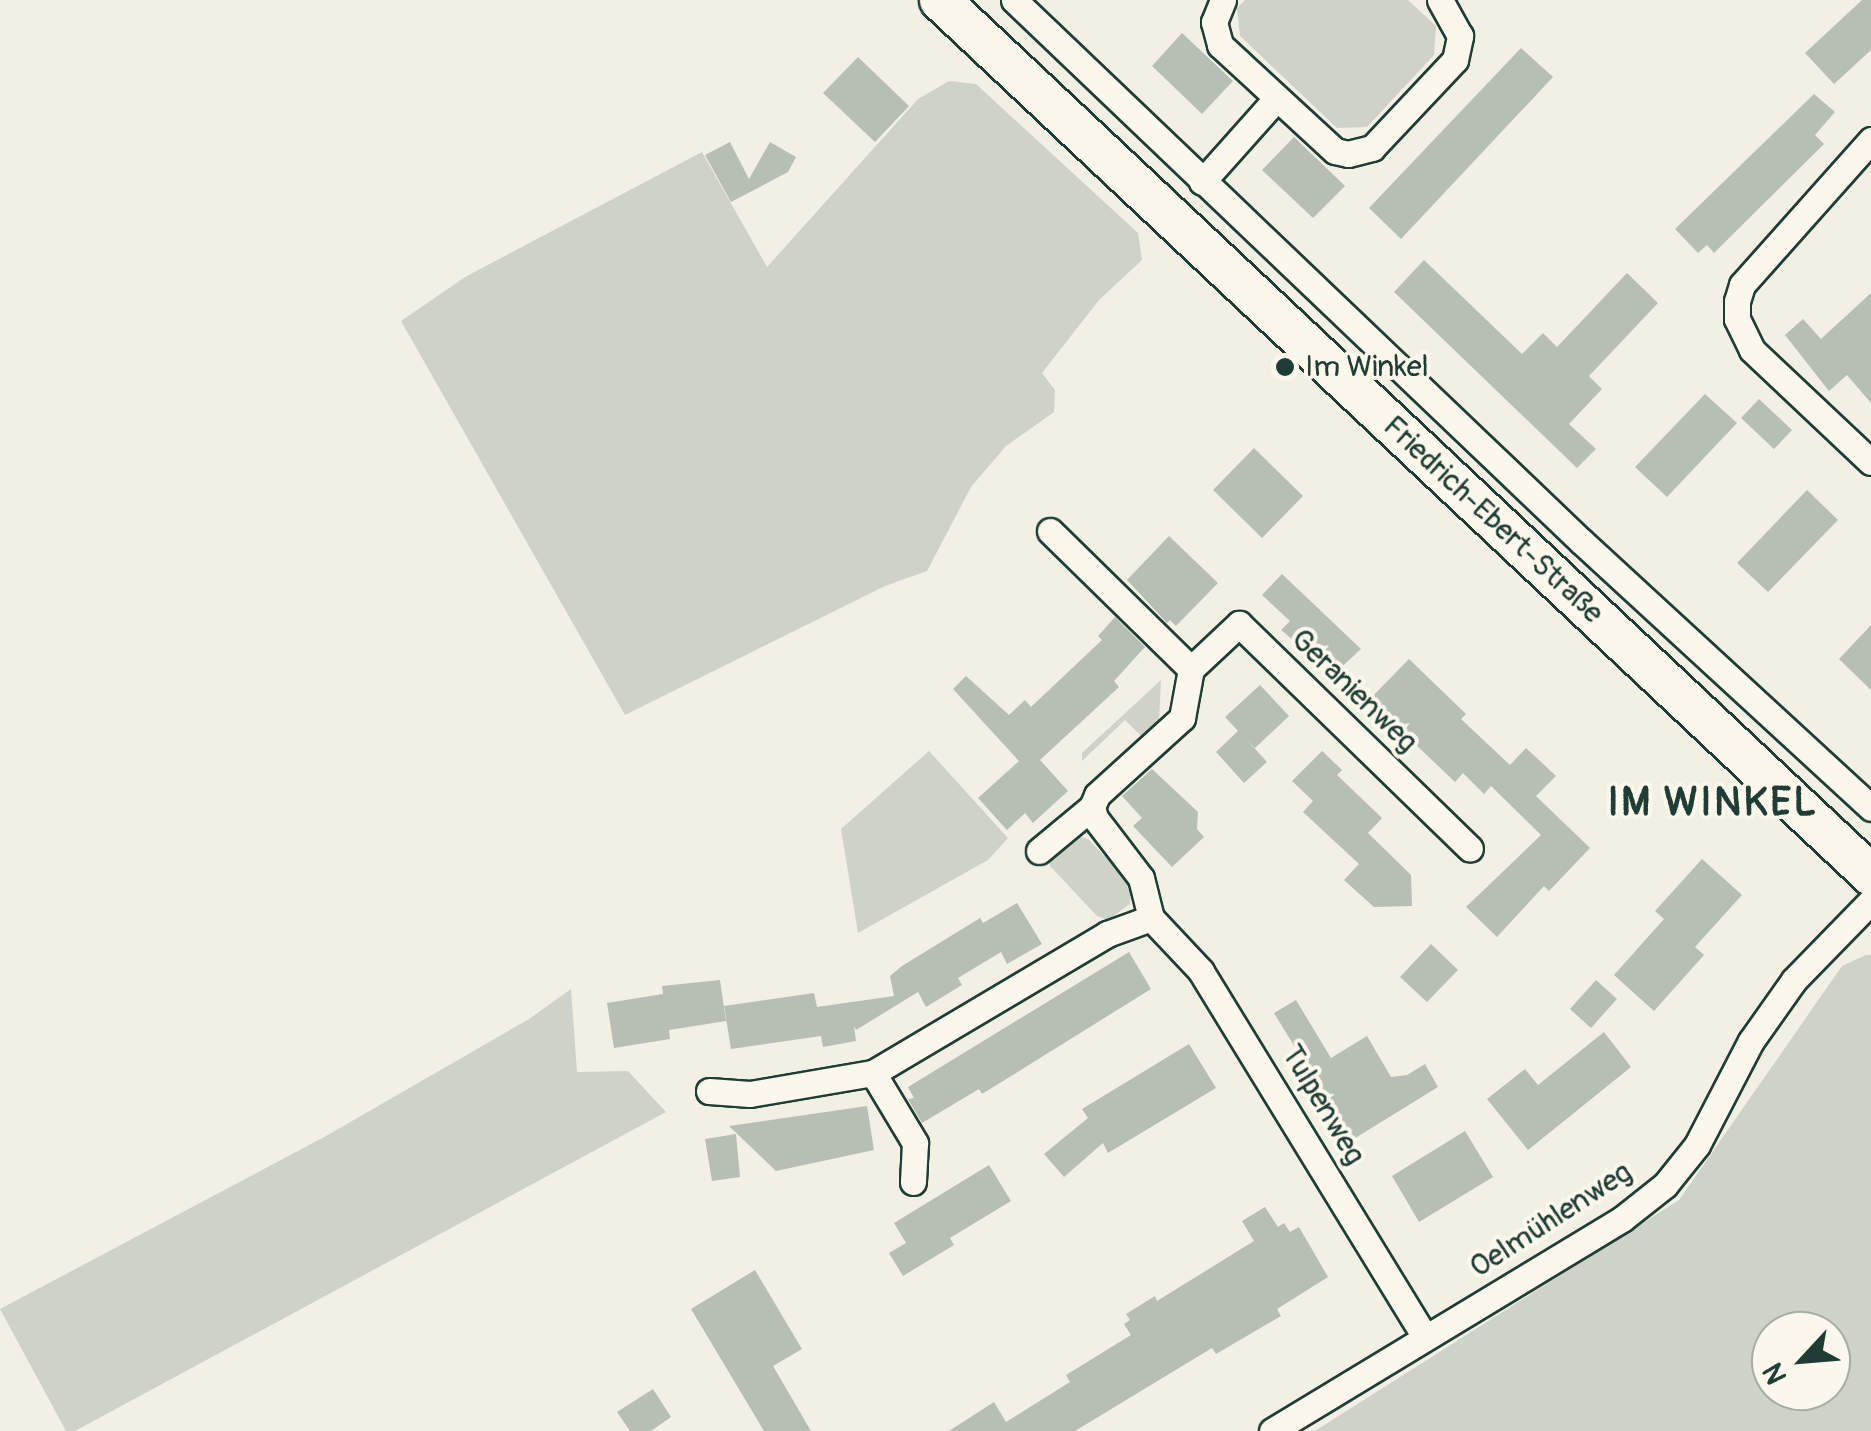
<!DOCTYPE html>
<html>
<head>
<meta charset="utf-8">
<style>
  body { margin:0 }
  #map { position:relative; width:1871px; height:1431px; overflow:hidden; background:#f2f0e5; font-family:Pangolin,sans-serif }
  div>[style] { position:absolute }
  .green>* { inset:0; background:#cfd2c8 }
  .building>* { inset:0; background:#b7beb3 }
  .roads { filter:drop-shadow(2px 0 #1f3d34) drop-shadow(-2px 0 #1f3d34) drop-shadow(0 2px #1f3d34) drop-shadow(0 -2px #1f3d34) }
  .minor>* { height:25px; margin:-12.5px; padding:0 12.5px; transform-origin:12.5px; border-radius:12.5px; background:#fbf7ec }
  .primary>* { height:40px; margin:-20px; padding:0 20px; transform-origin:20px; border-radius:20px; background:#fbf7ec }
  .dots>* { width:28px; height:28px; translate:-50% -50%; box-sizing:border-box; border:5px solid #fbf7ec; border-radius:50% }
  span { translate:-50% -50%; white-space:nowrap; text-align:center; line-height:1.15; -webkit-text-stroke:8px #fbf7ec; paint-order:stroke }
  .poi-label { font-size:30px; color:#1f3d34 }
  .left { translate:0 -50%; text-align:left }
  .street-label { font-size:30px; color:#1f3d34 }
  .district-label { font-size:40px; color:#1f3d34; font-weight:700; letter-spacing:2.5px }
  .north { position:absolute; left:1751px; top:1311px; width:100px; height:100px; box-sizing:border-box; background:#fbf7ec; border:2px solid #a3ada2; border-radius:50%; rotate:244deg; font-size:28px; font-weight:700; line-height:40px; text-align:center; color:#1f3d34 }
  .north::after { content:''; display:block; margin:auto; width:35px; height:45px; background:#1f3d34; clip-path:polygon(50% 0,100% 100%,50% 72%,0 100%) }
</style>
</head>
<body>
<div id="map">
  <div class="green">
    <i style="clip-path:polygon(1245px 0,1408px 0,1436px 26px,1434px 55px,1367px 127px,1337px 128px,1240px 36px,1237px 8px)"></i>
    <i style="clip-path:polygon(949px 81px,976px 84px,1138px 233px,1142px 260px,1099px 300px,1042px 373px,1055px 390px,1054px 412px,1006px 446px,971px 487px,927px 571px,885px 586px,625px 715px,401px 321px,465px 277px,702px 152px,767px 267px,918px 99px)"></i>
    <i style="clip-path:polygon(1161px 680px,1159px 724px,1144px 739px,1125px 720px,1082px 761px,1082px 753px)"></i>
    <i style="clip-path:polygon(929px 751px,1008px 838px,988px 860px,858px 933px,841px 829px)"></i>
    <i style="clip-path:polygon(1077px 836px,1088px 839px,1131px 883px,1130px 904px,1108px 920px,1097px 916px,1050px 866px,1049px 859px)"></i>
    <i style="clip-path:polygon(evenodd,1866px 955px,1871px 955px,1871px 1431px,1315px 1431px,1679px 1200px,1842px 966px,1866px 955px,1771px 1331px,1831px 1331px,1831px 1391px,1771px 1391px,1771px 1331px)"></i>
    <i style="clip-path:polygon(571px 989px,577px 1072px,628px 1071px,666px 1112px,75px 1431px,66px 1431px,0 1309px,326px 1136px,529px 1019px)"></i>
  </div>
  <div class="building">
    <i style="clip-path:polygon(1862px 0,1871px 0,1871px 50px,1834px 84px,1805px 53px)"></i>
    <i style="clip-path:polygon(1182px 33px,1233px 81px,1202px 114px,1152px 66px)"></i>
    <i style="clip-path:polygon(1521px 48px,1553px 77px,1401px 239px,1369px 208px)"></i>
    <i style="clip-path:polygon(858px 57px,909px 106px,875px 142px,823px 93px)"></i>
    <i style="clip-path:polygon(1814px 94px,1835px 112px,1815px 135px,1824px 144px,1714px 253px,1707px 245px,1698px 253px,1675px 229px)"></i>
    <i style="clip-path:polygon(1294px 137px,1345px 186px,1313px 218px,1262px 170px)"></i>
    <i style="clip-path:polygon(730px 142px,749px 179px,770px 142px,796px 157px,788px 172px,731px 202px,705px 155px)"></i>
    <i style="clip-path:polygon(1424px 260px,1522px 354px,1543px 333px,1557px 347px,1627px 273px,1658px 303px,1589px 376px,1602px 389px,1569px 424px,1596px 449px,1577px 468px,1394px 292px)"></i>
    <i style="clip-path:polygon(1871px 293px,1871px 403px,1847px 375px,1829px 391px,1785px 335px,1803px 319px,1821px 339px)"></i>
    <i style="clip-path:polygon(1705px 394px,1737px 423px,1667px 497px,1635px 467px)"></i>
    <i style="clip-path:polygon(1759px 399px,1792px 430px,1774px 449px,1741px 418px)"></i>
    <i style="clip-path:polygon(1254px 448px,1303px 496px,1262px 538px,1213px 490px)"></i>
    <i style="clip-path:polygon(1807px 490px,1838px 520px,1768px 592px,1737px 563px)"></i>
    <i style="clip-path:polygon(1169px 536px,1218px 583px,1176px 626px,1170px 620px,1167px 623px,1127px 580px)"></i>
    <i style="clip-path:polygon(1282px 574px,1361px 649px,1334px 674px,1281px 630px,1290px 621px,1262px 595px)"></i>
    <i style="clip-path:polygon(1115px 617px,1145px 647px,1114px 681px,1119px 687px,1040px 760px,1068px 791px,1033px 823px,1025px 813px,1007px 830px,978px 798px,1019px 761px,953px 689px,966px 676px,1009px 715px,1025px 700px,1031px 707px,1102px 640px,1098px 636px)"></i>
    <i style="clip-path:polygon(1871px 625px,1871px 690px,1839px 659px)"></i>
    <i style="clip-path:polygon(1409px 659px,1466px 714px,1461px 719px,1510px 765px,1526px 748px,1556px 776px,1536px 796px,1590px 848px,1549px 891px,1544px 886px,1497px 937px,1466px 907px,1541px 835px,1491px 786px,1484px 794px,1463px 773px,1455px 782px,1369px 700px)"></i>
    <i style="clip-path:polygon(1260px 685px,1289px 716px,1255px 748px,1247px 740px,1267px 762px,1244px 783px,1216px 752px,1238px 731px,1225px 717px)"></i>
    <i style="clip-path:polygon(1322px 751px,1342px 770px,1337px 775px,1382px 818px,1368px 833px,1411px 875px,1412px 906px,1374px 907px,1344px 880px,1359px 864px,1303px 812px,1313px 801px,1292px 781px)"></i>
    <i style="clip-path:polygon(1152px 769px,1198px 812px,1197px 829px,1204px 837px,1172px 867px,1133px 826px,1142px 818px,1122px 796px)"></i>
    <i style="clip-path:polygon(1702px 859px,1742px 895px,1695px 947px,1704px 955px,1654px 1011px,1614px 975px,1664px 919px,1655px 911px)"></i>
    <i style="clip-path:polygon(1017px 903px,1042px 944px,1007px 964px,1001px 952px,958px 978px,962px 985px,926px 1007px,918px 992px,856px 1030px,854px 1026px,856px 1041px,823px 1047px,821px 1036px,731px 1049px,724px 1006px,814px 993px,817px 1007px,894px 996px,890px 976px,902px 966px,980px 918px,983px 923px)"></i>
    <i style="clip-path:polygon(1431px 944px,1458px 970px,1427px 1002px,1400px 977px)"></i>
    <i style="clip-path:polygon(1129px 952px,1151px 989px,982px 1094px,979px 1089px,922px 1123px,908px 1099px,914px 1098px,908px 1087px)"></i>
    <i style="clip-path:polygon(720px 980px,726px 1021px,669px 1030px,670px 1039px,614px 1048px,607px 1003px,663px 994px,662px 986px)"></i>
    <i style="clip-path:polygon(1596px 980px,1617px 999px,1591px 1028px,1570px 1009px)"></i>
    <i style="clip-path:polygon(1296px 1000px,1331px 1058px,1367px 1036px,1391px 1077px,1407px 1075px,1425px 1064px,1438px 1087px,1352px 1140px,1274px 1013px)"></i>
    <i style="clip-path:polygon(1604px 1032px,1631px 1067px,1528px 1150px,1487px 1099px,1525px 1069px,1538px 1085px)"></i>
    <i style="clip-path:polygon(1189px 1044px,1216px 1088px,1108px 1153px,1103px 1143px,1064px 1177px,1044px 1154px,1088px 1118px,1082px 1109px)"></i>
    <i style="clip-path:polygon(867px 1106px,874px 1150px,776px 1171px,729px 1126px)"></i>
    <i style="clip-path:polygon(1465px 1131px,1493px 1177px,1419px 1222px,1392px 1176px)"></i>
    <i style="clip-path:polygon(736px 1134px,740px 1177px,712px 1181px,705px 1139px)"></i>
    <i style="clip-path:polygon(989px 1165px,1011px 1201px,950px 1238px,954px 1245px,903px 1276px,889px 1253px,906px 1243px,894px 1223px)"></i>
    <i style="clip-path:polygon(1265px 1207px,1278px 1227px,1284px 1223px,1290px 1232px,1299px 1227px,1328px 1277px,1277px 1309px,1281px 1316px,1216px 1354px,1212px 1348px,1075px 1431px,949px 1431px,994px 1402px,1006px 1422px,1070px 1382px,1066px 1375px,1131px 1335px,1124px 1324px,1130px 1320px,1126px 1314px,1155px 1296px,1157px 1301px,1254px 1241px,1242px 1221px)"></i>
    <i style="clip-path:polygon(755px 1270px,802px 1349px,773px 1366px,811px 1431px,764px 1431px,691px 1309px)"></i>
    <i style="clip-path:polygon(653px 1389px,671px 1417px,651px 1431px,630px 1431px,617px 1412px)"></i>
  </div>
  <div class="roads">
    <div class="minor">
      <i style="left:1014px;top:0;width:785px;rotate:43.66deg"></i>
      <i style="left:1582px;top:542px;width:393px;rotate:42.6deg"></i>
      <i style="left:1223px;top:0;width:24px;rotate:112deg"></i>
      <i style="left:1214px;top:22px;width:24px;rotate:75deg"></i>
      <i style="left:1220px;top:45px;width:156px;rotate:42.7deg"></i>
      <i style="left:1335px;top:151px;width:13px;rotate:13deg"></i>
      <i style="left:1348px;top:154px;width:25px;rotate:-14deg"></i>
      <i style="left:1372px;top:148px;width:121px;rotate:-46.7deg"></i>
      <i style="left:1455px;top:60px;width:25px;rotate:-78deg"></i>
      <i style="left:1460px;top:36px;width:41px;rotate:-119.1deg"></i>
      <i style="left:1871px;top:140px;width:194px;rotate:131.7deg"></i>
      <i style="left:1742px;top:285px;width:17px;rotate:107deg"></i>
      <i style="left:1737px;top:301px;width:18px;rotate:90deg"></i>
      <i style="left:1737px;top:319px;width:34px;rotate:64deg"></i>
      <i style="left:1752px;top:350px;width:163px;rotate:43.3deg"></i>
      <i style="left:1202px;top:182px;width:111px;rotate:-48.3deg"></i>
      <i style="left:1050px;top:531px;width:197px;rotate:44.4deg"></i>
      <i style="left:1039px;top:851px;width:69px;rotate:-39.7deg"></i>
      <i style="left:873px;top:1073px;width:82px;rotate:59deg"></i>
      <i style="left:915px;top:1143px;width:39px;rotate:93deg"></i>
      <i style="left:709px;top:1091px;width:41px;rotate:4.2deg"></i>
      <i style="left:750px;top:1094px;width:125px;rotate:-9.7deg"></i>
      <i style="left:873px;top:1073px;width:272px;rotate:-30.7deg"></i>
      <i style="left:1107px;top:934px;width:47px;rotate:-20deg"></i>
      <i style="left:1425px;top:1337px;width:429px;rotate:-121.5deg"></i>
      <i style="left:1201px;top:971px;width:73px;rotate:-133.3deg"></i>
      <i style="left:1151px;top:918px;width:41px;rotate:-104deg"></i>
      <i style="left:1141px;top:878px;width:76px;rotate:-127.5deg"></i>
      <i style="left:1095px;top:818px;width:11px;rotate:-105deg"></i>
      <i style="left:1092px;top:807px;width:13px;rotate:-67deg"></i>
      <i style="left:1097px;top:795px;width:115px;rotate:-42.2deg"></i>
      <i style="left:1182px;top:718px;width:50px;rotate:-79.6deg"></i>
      <i style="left:1191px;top:669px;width:66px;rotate:-43.2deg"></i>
      <i style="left:1239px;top:624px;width:322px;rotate:44.2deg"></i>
      <i style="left:1272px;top:1431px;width:409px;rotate:-31.2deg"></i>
      <i style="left:1622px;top:1219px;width:55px;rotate:-38.3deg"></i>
      <i style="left:1665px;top:1185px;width:51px;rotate:-51.3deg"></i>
      <i style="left:1697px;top:1145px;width:117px;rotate:-62.6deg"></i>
      <i style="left:1751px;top:1041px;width:75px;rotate:-54.8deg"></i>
      <i style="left:1794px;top:980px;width:110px;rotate:-45.7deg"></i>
    </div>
    <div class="primary">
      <i style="left:940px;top:0;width:1278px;rotate:43.22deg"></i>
    </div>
  </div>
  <div class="dots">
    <i style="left:1285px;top:367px;background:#1f3d34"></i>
  </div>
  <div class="poi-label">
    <span class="left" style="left:1305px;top:367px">Im Winkel</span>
  </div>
  <div class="street-label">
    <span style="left:1493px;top:520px;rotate:43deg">Friedrich-Ebert-Straße</span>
    <span style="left:1354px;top:691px;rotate:44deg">Geranienweg</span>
    <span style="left:1323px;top:1105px;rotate:59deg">Tulpenweg</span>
    <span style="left:1551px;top:1220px;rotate:-33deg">Oelmühlenweg</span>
  </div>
  <div class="district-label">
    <span style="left:1713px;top:803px">IM WINKEL</span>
  </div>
  <div class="north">N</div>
</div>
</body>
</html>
